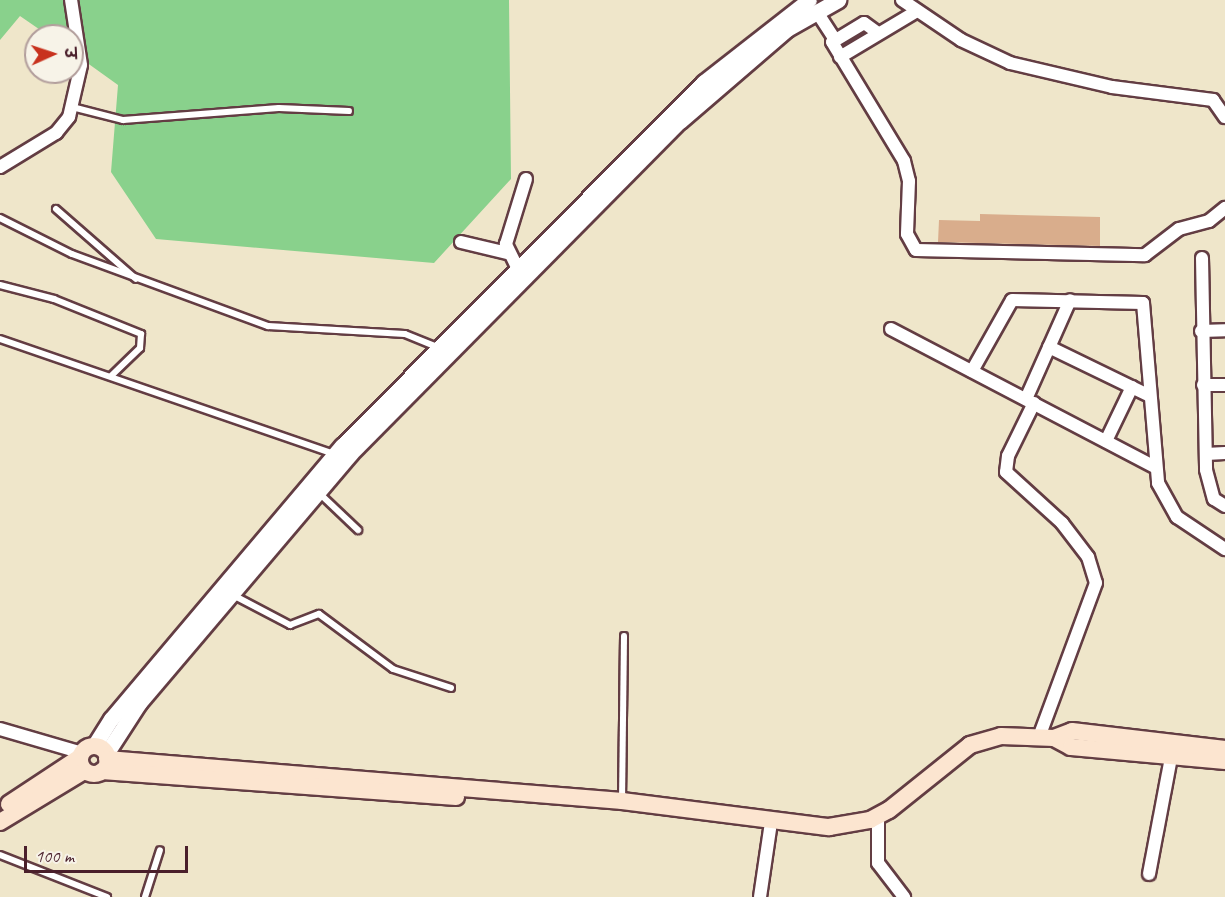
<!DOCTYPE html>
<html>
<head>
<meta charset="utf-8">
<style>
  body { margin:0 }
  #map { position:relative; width:1225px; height:897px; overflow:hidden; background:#efe6ca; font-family:Caveat,"Playpen Sans Deva",sans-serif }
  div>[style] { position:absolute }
  .green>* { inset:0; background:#89d18c }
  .building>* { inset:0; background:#d9ad8c }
  .roads { filter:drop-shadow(2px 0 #633d43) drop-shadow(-2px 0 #633d43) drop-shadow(0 2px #633d43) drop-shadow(0 -2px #633d43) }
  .service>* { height:6px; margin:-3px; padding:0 3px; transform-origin:3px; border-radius:3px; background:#fff }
  .minor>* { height:12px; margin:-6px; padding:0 6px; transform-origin:6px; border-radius:6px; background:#fff }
  .tertiary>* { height:15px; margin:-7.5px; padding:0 7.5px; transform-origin:7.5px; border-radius:7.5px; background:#fff }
  .secondary>* { height:16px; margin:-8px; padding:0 8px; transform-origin:8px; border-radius:8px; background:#fce5d0 }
  .secondary>.ring { margin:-8px; padding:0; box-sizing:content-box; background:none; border:16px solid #fce5d0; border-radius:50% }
  span { translate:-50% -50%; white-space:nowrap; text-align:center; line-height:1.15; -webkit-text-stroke:5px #f7f3e8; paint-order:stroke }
  .north { position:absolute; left:24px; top:24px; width:60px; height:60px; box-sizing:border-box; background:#f7f3e8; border:2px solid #b29e9c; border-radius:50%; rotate:87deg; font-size:16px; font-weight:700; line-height:24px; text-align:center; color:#4a1f2b }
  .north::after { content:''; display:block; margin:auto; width:21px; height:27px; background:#c8321e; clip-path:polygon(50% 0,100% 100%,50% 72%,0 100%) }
  .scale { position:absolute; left:24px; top:846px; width:164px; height:27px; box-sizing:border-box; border:3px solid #4a1f2b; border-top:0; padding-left:8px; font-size:18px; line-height:21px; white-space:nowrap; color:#4a1f2b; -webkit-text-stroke:4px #f7f3e8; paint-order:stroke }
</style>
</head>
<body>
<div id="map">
  <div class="green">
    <i style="clip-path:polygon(0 0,509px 0,511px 179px,434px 263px,156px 239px,111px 172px,118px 85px,72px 52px,72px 36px,49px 36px,20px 16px,0 40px)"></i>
  </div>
  <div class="building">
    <i style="clip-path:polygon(980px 214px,1100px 217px,1100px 246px,938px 242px,939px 220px,980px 221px)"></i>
  </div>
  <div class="roads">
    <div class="service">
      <i style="left:72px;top:107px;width:53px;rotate:14.3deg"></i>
      <i style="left:123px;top:120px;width:156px;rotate:-4.4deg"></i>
      <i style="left:279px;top:108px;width:70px;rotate:2.5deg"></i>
      <i style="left:56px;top:209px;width:106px;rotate:41.2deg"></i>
      <i style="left:0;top:218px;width:80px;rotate:26.6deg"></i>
      <i style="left:72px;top:254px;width:209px;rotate:20.2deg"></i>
      <i style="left:268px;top:326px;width:137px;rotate:3.3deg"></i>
      <i style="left:405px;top:334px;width:37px;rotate:22deg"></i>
      <i style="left:0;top:285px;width:56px;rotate:14.5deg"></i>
      <i style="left:54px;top:299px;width:94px;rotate:21.9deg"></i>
      <i style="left:141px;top:334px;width:14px;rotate:94deg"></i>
      <i style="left:140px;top:348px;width:39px;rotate:136deg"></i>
      <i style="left:0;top:339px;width:353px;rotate:19deg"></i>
      <i style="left:319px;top:493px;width:54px;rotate:43.5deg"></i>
      <i style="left:231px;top:594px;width:67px;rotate:27.7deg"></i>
      <i style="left:290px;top:625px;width:31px;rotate:-21deg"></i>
      <i style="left:319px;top:614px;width:92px;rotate:36.6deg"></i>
      <i style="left:393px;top:669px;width:61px;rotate:18.1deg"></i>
      <i style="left:622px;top:801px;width:165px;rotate:-89.3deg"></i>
      <i style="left:0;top:855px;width:115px;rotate:21.4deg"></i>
      <i style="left:145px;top:897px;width:49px;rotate:-72.3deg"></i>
    </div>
    <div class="minor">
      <i style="left:902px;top:0;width:71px;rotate:34.1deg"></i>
      <i style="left:961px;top:40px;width:54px;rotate:25.1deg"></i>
      <i style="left:1010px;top:63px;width:105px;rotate:13.2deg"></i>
      <i style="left:1112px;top:87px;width:102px;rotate:7.3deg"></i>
      <i style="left:1213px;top:100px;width:21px;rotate:55deg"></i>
      <i style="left:817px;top:12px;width:31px;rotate:57deg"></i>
      <i style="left:878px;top:33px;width:17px;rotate:-144deg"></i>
      <i style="left:864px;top:23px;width:37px;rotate:149deg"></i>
      <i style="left:832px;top:42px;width:139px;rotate:58.8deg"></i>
      <i style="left:904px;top:161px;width:21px;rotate:76deg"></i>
      <i style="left:909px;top:181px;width:53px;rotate:92.2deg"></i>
      <i style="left:907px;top:234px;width:18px;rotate:61deg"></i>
      <i style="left:916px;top:250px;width:229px;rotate:1.3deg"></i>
      <i style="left:1145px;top:255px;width:43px;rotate:-37.4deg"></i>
      <i style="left:1179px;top:229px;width:31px;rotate:-15deg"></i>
      <i style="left:1209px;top:221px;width:21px;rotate:-39deg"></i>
      <i style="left:840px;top:57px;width:90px;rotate:-30.9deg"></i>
      <i style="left:0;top:167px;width:66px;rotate:-31.3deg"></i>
      <i style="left:56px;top:133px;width:21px;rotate:-51deg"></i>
      <i style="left:69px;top:117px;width:53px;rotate:-77deg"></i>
      <i style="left:81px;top:65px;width:66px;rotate:-98.7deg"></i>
      <i style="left:461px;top:242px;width:47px;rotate:13.4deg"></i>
      <i style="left:1202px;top:258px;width:212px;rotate:88.9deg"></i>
      <i style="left:1206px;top:470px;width:30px;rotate:75deg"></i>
      <i style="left:1214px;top:499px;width:13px;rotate:32deg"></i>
      <i style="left:518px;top:269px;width:28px;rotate:-116deg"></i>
      <i style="left:506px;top:244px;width:68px;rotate:-72.9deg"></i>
      <i style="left:891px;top:329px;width:298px;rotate:27.6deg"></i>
      <i style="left:1201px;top:331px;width:24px;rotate:-2deg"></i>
      <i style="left:1049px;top:347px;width:112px;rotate:25.9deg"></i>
      <i style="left:972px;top:371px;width:81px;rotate:-60.6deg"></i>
      <i style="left:1012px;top:300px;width:131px;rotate:1.3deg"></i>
      <i style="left:1143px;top:303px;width:181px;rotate:85.2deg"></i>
      <i style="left:1158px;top:483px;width:39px;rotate:61deg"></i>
      <i style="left:1177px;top:517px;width:58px;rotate:33.7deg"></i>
      <i style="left:1203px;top:385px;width:22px"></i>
      <i style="left:1026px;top:399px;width:108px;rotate:-66deg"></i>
      <i style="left:1034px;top:403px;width:59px;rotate:116.1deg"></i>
      <i style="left:1008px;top:456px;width:16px;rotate:97deg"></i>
      <i style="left:1006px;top:472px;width:76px;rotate:42.3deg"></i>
      <i style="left:1062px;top:523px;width:43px;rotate:52.6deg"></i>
      <i style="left:1088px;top:557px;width:27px;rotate:73deg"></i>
      <i style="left:1096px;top:583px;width:164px;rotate:110.3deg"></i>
      <i style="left:1106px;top:441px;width:60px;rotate:-64.3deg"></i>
      <i style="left:1206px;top:454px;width:19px;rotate:-3deg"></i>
      <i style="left:0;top:729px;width:85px;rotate:16.3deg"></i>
      <i style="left:878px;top:816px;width:47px;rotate:90deg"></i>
      <i style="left:878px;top:863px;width:43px;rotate:52.6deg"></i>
      <i style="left:1149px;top:874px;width:118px;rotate:-79.3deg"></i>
      <i style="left:760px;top:897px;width:69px;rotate:-81.6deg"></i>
    </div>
    <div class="tertiary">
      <i style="left:94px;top:746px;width:32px;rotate:-58deg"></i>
      <i style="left:111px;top:719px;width:358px;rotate:-49.8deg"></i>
      <i style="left:342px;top:446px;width:513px;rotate:-45.16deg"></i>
      <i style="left:704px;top:82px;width:133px;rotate:-38deg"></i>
      <i style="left:106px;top:754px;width:61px;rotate:-57.1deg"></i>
      <i style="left:139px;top:703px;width:326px;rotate:-49.7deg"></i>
      <i style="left:350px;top:454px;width:469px;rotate:-45.3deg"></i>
      <i style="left:680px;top:121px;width:141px;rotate:-40.7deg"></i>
      <i style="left:787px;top:29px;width:59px;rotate:-29.6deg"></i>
    </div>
    <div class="secondary">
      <i style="left:1054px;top:738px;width:19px;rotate:28deg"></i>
      <i style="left:1071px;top:747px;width:155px;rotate:5.2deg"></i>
      <i class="ring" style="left:80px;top:746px;width:12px;height:12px"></i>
      <i style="left:107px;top:759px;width:517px;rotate:4.66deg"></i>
      <i style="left:622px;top:801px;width:209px;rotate:7.2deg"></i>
      <i style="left:829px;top:827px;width:42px;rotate:-9.7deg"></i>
      <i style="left:870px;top:820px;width:21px;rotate:-28deg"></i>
      <i style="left:889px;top:810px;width:104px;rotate:-38.7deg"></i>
      <i style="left:970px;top:745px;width:32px;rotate:-16deg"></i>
      <i style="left:1001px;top:736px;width:53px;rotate:2.2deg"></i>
      <i style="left:1054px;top:738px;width:19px;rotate:-21deg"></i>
      <i style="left:1072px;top:731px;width:154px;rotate:6.7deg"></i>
      <i style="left:102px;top:771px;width:355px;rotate:4.2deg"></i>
      <i style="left:9px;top:804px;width:85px;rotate:-33.5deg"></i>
      <i style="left:0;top:822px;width:98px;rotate:-31.3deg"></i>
    </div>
  </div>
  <div class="north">उ</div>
  <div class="scale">100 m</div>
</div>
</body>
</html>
